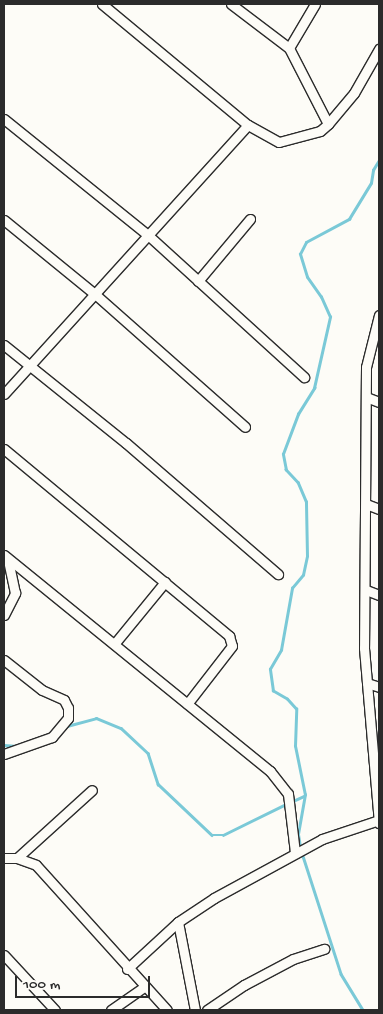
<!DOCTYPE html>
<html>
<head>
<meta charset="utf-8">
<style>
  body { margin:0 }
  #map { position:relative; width:383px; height:1014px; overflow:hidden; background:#fdfcf7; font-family:"Gochi Hand",sans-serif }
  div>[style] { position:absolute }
  .stream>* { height:2.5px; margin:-1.25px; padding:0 1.25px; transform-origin:1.25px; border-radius:1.25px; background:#7ac9d7 }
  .roads { filter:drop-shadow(1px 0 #2b2b2b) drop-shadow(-1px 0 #2b2b2b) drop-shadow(0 1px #2b2b2b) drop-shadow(0 -1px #2b2b2b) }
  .minor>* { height:9px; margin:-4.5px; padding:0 4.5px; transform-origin:4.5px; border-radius:4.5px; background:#fdfcf7 }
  span { translate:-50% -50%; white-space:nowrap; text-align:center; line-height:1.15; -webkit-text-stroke:4.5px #fdfcf7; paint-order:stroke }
  .frame { position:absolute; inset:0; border:5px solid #2b2b2b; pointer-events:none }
  .scale { position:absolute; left:15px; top:976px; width:135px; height:22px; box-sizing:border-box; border:2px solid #2b2b2b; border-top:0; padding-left:6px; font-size:15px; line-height:18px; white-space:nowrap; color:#2b2b2b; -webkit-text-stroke:4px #fdfcf7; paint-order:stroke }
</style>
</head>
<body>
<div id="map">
  <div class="stream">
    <i style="left:67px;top:726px;width:30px;rotate:-15deg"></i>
    <i style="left:96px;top:718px;width:27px;rotate:22deg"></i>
    <i style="left:121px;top:728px;width:37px;rotate:43deg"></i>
    <i style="left:148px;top:753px;width:33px;rotate:72deg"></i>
    <i style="left:158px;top:784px;width:74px;rotate:43.4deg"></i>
    <i style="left:212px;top:835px;width:11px"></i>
    <i style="left:223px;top:835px;width:70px;rotate:-26.2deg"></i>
    <i style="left:4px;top:745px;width:13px;rotate:4deg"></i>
    <i style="left:291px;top:802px;width:14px;rotate:-25deg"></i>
    <i style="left:300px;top:847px;width:13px;rotate:-99deg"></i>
    <i style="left:298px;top:834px;width:40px;rotate:-80deg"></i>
    <i style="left:305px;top:795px;width:50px;rotate:-101.5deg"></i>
    <i style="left:295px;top:746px;width:37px;rotate:-88deg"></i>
    <i style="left:296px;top:709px;width:13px;rotate:-132deg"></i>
    <i style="left:287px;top:699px;width:16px;rotate:-150deg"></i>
    <i style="left:273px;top:691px;width:22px;rotate:-98deg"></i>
    <i style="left:270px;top:669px;width:22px;rotate:-60deg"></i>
    <i style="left:281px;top:650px;width:63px;rotate:-79.9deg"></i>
    <i style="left:292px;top:588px;width:17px;rotate:-50deg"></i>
    <i style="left:303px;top:575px;width:19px;rotate:-78deg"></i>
    <i style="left:307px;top:556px;width:54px;rotate:-91.1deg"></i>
    <i style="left:306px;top:502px;width:21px;rotate:-113deg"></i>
    <i style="left:298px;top:483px;width:18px;rotate:-133deg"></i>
    <i style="left:286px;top:470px;width:16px;rotate:-101deg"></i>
    <i style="left:283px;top:454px;width:43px;rotate:-69.4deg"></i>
    <i style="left:298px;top:414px;width:31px;rotate:-58deg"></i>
    <i style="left:314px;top:388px;width:73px;rotate:-77.3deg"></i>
    <i style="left:330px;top:317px;width:22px;rotate:-114deg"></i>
    <i style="left:321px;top:297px;width:24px;rotate:-125deg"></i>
    <i style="left:307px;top:277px;width:24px;rotate:-107deg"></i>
    <i style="left:300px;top:254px;width:13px;rotate:-63deg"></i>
    <i style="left:306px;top:242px;width:49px;rotate:-28.1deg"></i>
    <i style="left:349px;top:219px;width:42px;rotate:-58.6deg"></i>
    <i style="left:371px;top:183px;width:13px;rotate:-81deg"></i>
    <i style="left:373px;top:170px;width:12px;rotate:-59deg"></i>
    <i style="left:302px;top:853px;width:127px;rotate:72.1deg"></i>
    <i style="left:341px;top:974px;width:42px;rotate:58.6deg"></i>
  </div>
  <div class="roads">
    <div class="minor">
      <i style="left:102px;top:4px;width:190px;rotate:39.7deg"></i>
      <i style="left:248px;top:125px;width:35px;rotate:29deg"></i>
      <i style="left:279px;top:142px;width:42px;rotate:-15deg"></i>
      <i style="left:320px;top:131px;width:11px;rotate:-41deg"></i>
      <i style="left:328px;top:124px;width:40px;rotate:-50deg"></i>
      <i style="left:354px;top:93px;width:51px;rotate:-60.4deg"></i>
      <i style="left:231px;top:4px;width:73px;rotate:37.2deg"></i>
      <i style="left:289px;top:48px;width:85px;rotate:62.8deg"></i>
      <i style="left:289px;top:48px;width:51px;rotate:-59.4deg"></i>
      <i style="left:4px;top:119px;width:186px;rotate:38.9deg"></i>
      <i style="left:149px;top:236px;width:210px;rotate:42.3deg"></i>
      <i style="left:4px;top:220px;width:119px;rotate:39.2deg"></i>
      <i style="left:96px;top:295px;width:199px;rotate:41.5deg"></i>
      <i style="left:198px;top:281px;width:81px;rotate:-50deg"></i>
      <i style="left:379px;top:315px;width:54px;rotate:104deg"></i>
      <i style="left:366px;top:367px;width:281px;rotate:90.4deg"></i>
      <i style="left:364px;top:648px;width:176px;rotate:85.1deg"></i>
      <i style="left:4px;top:345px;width:156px;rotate:38.8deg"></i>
      <i style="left:126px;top:443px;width:201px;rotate:40.8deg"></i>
      <i style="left:4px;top:394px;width:363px;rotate:-47.8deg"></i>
      <i style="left:366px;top:397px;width:14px;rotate:21deg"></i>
      <i style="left:4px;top:449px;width:293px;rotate:39.7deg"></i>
      <i style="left:229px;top:636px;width:10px;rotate:73deg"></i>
      <i style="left:232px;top:646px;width:73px;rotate:127.8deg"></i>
      <i style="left:366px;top:504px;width:14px;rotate:21deg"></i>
      <i style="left:4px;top:555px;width:343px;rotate:39.1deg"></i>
      <i style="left:270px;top:771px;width:29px;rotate:52deg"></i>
      <i style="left:288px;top:794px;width:59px;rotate:83.2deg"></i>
      <i style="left:366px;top:590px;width:14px;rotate:21deg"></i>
      <i style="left:4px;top:615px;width:25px;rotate:-63deg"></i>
      <i style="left:15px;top:593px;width:35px;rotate:-102deg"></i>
      <i style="left:115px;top:643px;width:79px;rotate:-50.7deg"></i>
      <i style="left:4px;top:660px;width:48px;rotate:38.3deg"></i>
      <i style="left:42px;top:690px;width:24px;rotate:24deg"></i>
      <i style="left:64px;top:700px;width:9px;rotate:63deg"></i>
      <i style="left:68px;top:708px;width:10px;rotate:90deg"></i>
      <i style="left:68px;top:718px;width:25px;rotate:130deg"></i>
      <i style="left:52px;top:737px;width:51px;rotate:160.5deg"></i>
      <i style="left:367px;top:683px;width:13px;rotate:18deg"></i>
      <i style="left:4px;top:858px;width:13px"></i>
      <i style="left:17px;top:858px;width:20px;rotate:20deg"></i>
      <i style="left:36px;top:865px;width:195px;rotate:47.9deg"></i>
      <i style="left:17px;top:858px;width:101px;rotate:-42.2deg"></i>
      <i style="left:178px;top:922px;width:90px;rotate:79.1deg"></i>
      <i style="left:4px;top:955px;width:75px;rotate:47.2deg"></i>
      <i style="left:127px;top:969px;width:69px;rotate:-42.7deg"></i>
      <i style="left:178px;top:922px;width:43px;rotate:-33.7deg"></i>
      <i style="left:214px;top:898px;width:123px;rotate:-28.6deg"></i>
      <i style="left:322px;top:839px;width:60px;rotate:-18.4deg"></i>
      <i style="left:111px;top:1010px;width:40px;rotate:-34.9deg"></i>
      <i style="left:207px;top:1010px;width:45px;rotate:-34deg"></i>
      <i style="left:244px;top:985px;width:55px;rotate:-28deg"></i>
      <i style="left:293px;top:959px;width:33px;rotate:-18deg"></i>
    </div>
  </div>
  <div class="frame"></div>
  <div class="scale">100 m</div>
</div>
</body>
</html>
